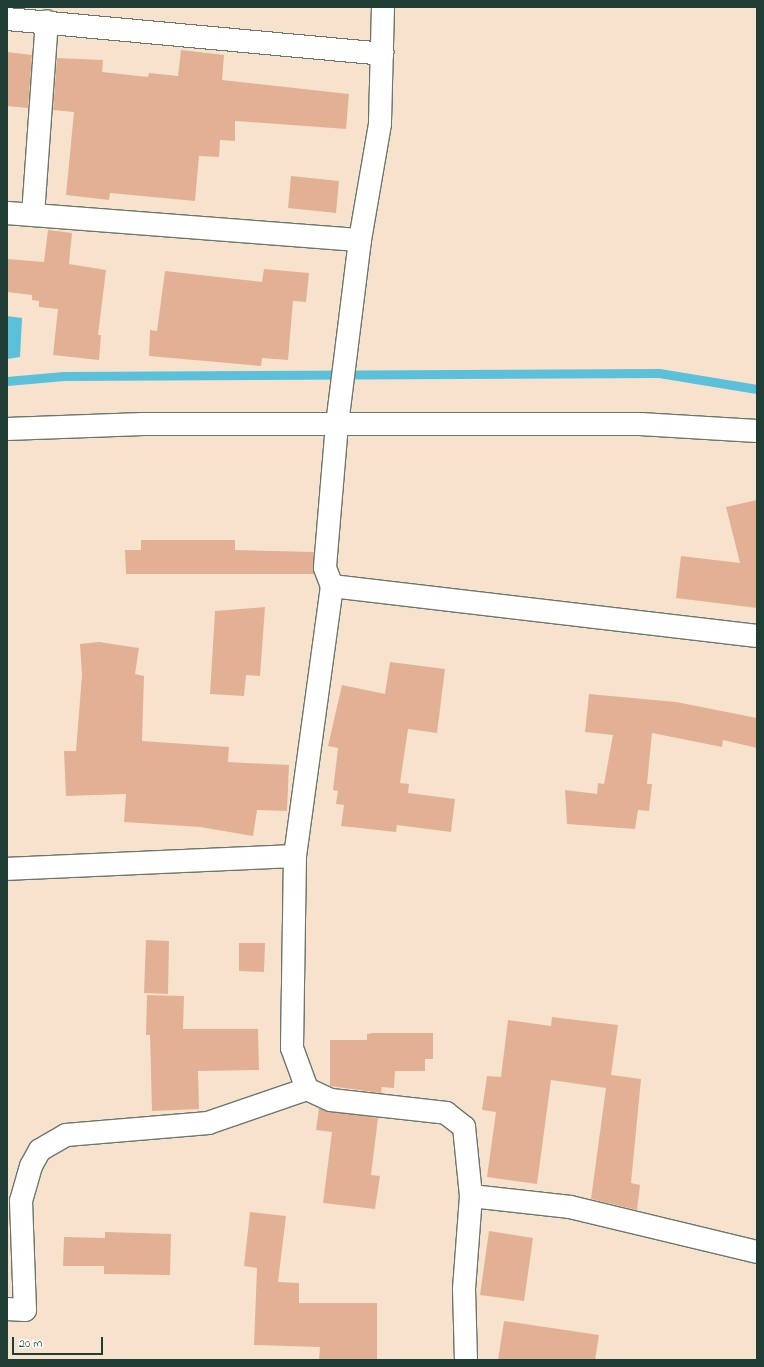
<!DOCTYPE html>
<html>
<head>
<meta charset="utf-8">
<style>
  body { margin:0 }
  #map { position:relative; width:764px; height:1367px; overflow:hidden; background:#f7e3cd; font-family:"Indie Flower",sans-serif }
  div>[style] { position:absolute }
  .water>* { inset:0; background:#5bc0d9 }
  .stream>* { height:9px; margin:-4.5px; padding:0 4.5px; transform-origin:4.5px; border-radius:4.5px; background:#5bc0d9 }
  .building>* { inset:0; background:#e2b194 }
  .roads { filter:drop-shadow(1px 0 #6b776a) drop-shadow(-1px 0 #6b776a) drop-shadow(0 1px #6b776a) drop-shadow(0 -1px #6b776a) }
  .minor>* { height:22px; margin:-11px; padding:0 11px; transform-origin:11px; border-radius:11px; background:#fff }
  span { translate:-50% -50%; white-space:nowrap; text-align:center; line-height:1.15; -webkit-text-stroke:4px #fff; paint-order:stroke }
  .frame { position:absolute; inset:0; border:8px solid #1f3d34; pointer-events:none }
  .scale { position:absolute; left:12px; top:1337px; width:91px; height:18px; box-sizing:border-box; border:2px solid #1f3d34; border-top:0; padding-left:5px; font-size:12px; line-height:14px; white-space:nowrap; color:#1f3d34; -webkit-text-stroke:3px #fff; paint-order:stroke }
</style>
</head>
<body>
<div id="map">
  <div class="water">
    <i style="clip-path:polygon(7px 316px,22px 318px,20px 357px,7px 359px)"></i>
  </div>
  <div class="stream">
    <i style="left:7px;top:381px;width:57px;rotate:-5deg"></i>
    <i style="left:64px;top:376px;width:595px;rotate:-0.29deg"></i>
    <i style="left:659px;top:373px;width:99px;rotate:9.3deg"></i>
  </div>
  <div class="building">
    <i style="clip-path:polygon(181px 50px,224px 55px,222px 80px,349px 94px,346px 129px,235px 121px,235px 141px,220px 140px,219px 157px,199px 156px,195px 201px,110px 193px,109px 200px,66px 195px,74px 112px,53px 110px,57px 58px,103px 60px,102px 72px,148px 77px,149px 73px,178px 76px)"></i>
    <i style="clip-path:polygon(7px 52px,32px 55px,28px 108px,7px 106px)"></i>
    <i style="clip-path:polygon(291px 176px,339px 181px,336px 213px,288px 208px)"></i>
    <i style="clip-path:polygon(48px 230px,72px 233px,69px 264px,106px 270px,98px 335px,101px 335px,99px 360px,53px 355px,58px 309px,39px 307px,39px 301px,32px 300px,32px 295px,7px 292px,7px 259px,44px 262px)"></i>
    <i style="clip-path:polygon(264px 269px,309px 273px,306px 302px,293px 301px,288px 360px,262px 358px,261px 366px,149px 356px,150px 330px,157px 331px,165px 271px,262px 282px)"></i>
    <i style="clip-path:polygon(757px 500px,757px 608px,676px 598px,681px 556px,740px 563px,726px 507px)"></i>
    <i style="clip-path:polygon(141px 540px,235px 540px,235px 550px,314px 552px,314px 574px,126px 574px,125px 550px,141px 550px)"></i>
    <i style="clip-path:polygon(265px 607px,260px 676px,246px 675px,244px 696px,210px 694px,215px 611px)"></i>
    <i style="clip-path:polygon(99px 642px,139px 648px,135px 674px,144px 676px,142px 741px,229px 747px,228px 762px,289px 765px,287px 811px,257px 810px,253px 836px,200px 827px,124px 822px,126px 794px,66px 796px,64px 751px,76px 751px,82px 675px,80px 644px)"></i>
    <i style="clip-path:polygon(390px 662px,445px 669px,437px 733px,408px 729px,400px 783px,409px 784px,408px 793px,455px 799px,451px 832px,397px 825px,396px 832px,341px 826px,344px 805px,336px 804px,338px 791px,333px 790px,338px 748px,328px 746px,342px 685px,385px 694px)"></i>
    <i style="clip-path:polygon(589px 694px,676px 702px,757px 718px,757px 748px,723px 740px,722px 747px,652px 733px,647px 784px,652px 784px,649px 811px,638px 810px,635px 829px,567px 824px,565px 790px,597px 794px,598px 783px,604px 784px,613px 735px,585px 732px)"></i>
    <i style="clip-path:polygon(146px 940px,169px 941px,168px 994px,144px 993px)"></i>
    <i style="clip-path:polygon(239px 943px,265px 943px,264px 972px,239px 971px)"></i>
    <i style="clip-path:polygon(147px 995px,184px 996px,183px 1029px,258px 1029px,259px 1070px,198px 1071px,199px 1109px,152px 1111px,150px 1035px,146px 1035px)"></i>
    <i style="clip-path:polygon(552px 1017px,618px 1025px,611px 1075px,641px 1079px,631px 1183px,640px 1185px,637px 1210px,591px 1199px,606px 1088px,551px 1080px,537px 1184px,487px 1177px,496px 1112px,482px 1110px,487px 1076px,501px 1077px,508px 1020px,551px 1026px)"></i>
    <i style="clip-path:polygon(373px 1033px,433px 1033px,433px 1059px,425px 1059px,425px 1071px,395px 1071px,394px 1088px,382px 1087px,381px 1093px,330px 1086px,330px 1040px,367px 1040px,367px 1034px)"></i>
    <i style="clip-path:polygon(319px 1108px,378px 1118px,371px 1175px,380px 1176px,375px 1209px,323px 1203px,332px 1132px,316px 1130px)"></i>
    <i style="clip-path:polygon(250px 1212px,286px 1216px,278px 1282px,299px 1283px,299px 1303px,377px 1303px,377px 1360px,319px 1360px,320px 1347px,254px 1345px,257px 1268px,244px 1266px)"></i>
    <i style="clip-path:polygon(489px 1231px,533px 1238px,524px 1301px,480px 1295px)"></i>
    <i style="clip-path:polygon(105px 1232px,171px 1234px,170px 1275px,104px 1274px,104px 1266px,63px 1266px,64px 1237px,105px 1238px)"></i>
    <i style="clip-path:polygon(504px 1321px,599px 1335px,595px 1360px,498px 1360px)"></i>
  </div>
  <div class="roads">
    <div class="minor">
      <i style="left:383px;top:7px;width:117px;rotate:91.5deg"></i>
      <i style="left:380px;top:124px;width:118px;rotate:99.8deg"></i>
      <i style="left:360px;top:240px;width:185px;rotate:97.1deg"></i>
      <i style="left:337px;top:424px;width:144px;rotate:94.8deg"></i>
      <i style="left:325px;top:568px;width:19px;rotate:69deg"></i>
      <i style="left:332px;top:586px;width:428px;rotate:6.7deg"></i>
      <i style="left:7px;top:19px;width:377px;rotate:5.3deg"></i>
      <i style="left:7px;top:213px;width:354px;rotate:4.4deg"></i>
      <i style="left:33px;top:215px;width:194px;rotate:-85.9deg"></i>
      <i style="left:7px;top:429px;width:136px;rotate:-2.1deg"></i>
      <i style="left:143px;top:424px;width:497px"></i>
      <i style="left:640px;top:424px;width:117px;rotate:3.4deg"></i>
      <i style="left:332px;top:586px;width:273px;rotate:97.8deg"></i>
      <i style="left:295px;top:856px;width:192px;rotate:90.9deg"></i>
      <i style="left:292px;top:1048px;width:44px;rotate:69.9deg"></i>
      <i style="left:307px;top:1089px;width:26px;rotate:25deg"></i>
      <i style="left:331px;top:1100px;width:116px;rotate:6.4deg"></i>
      <i style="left:446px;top:1113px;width:23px;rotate:38deg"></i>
      <i style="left:464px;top:1127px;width:69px;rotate:84.2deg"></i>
      <i style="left:471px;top:1196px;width:93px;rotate:94.3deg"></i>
      <i style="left:464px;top:1289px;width:71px;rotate:88.4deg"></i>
      <i style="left:7px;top:869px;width:288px;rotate:-2.6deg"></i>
      <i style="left:471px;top:1196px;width:100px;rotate:6.3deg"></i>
      <i style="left:570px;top:1207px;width:192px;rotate:13.5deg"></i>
      <i style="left:7px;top:1309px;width:18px;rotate:3deg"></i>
      <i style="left:25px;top:1310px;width:109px;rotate:-92.1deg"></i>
      <i style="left:21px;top:1201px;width:36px;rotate:-74deg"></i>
      <i style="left:31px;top:1166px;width:18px;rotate:-61deg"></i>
      <i style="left:40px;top:1150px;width:30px;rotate:-30deg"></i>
      <i style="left:66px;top:1135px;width:143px;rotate:-4.8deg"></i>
      <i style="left:208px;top:1123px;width:105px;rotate:-19deg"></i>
    </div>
  </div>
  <div class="frame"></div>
  <div class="scale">20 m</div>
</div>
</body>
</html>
